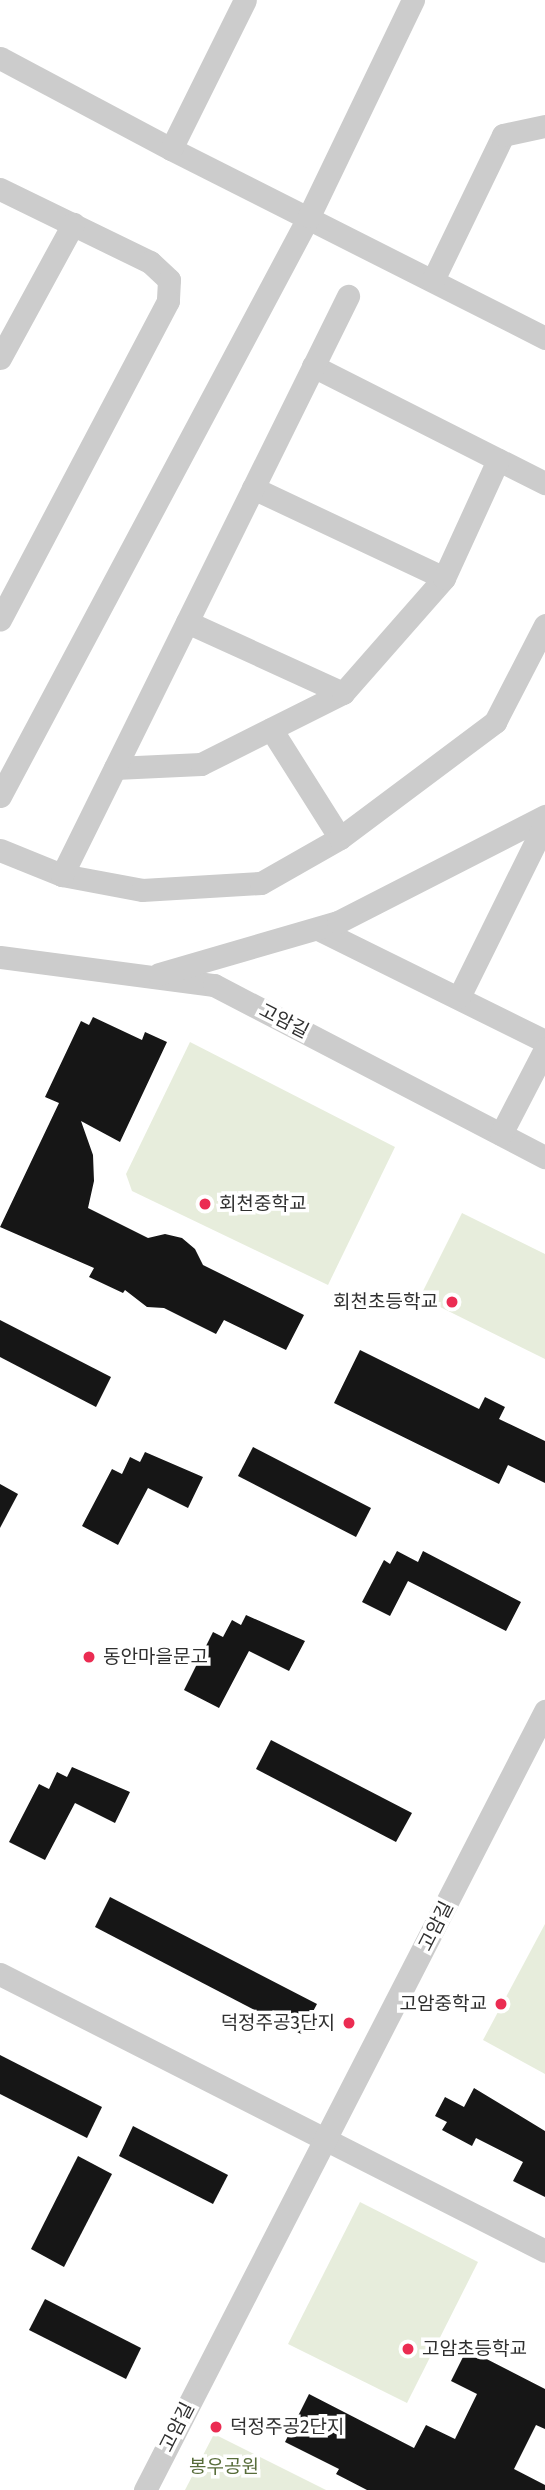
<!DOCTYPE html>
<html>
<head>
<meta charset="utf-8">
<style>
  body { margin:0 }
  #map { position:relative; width:545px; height:2490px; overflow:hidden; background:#fff; font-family:"Fira Sans","Noto Sans KR",sans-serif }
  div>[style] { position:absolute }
  .green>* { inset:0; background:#e7eddc }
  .building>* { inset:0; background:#161616 }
  .street>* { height:23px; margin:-11.5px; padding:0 11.5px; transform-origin:11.5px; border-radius:11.5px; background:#ccc }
  .dots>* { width:19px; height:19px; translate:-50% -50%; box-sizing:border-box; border:4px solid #fff; border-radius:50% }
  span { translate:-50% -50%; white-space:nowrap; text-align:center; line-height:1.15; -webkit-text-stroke:7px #fff; paint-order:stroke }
  .street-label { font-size:19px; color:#2f2f2f }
  .poi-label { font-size:19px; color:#2f2f2f }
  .left { translate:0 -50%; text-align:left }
  .right { translate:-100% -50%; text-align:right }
  .park-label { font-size:19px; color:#586d3b }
</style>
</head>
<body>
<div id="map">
  <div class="green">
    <i style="clip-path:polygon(190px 1042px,395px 1147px,328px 1285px,132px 1191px,126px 1174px)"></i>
    <i style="clip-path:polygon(462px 1213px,545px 1254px,545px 1359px,420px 1297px)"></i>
    <i style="clip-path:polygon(545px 1924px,545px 2074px,483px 2040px)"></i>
    <i style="clip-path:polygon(360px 2202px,478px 2262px,407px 2403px,288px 2344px)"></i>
    <i style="clip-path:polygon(214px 2434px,326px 2490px,185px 2490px)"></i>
  </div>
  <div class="building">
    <i style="clip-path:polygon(93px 1017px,142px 1040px,145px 1032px,167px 1042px,120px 1142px,81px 1121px,93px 1155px,94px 1181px,88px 1208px,148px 1238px,165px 1234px,182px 1238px,195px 1249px,203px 1265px,304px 1315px,286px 1350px,224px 1320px,216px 1334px,164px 1308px,147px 1307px,125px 1290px,123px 1293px,89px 1277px,94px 1268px,0 1227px,59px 1103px,45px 1097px,81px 1021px,89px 1025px)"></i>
    <i style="clip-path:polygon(0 1320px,111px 1377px,96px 1407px,0 1357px)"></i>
    <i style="clip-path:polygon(360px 1350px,479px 1409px,485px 1397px,505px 1407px,499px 1419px,545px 1441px,545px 1483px,508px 1465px,499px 1484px,334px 1403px)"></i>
    <i style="clip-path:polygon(253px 1447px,371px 1508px,356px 1537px,238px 1476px)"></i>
    <i style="clip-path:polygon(145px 1452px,203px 1477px,188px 1508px,148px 1488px,118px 1545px,82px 1526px,112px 1469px,122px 1474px,130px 1457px,140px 1462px)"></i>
    <i style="clip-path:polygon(0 1484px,18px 1494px,0 1528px)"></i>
    <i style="clip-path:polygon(397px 1551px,418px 1562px,423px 1551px,521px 1602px,506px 1631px,408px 1581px,390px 1616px,362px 1602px,384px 1560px,390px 1564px)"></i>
    <i style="clip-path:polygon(246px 1615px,305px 1641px,289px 1671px,249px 1651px,219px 1708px,184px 1690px,213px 1632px,223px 1637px,232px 1620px,241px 1625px)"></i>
    <i style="clip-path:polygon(271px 1740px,412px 1813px,396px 1842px,256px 1769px)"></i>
    <i style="clip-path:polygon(72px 1767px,130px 1792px,115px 1823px,75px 1803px,45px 1860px,9px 1842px,39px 1784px,49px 1789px,57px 1772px,67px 1777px)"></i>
    <i style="clip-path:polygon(110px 1897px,317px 2004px,301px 2034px,95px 1927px)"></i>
    <i style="clip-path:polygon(0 2055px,102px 2107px,87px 2138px,0 2094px)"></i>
    <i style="clip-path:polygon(474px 2088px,545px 2131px,545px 2197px,513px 2181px,523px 2162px,476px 2138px,472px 2146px,442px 2130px,447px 2122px,435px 2116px,445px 2097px,464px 2107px)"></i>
    <i style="clip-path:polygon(133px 2126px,228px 2175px,213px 2204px,119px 2156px)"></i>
    <i style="clip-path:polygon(78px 2156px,112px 2174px,64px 2267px,31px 2249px)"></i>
    <i style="clip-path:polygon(45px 2299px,141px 2348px,126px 2379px,29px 2330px)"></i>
    <i style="clip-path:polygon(467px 2349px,545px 2389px,545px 2429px,536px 2425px,514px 2469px,545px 2485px,545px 2490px,367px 2490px,336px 2474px,339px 2469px,285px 2442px,309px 2394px,414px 2448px,426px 2425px,455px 2439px,477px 2394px,451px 2381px)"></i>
  </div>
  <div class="street">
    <i style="left:0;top:58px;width:194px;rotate:28deg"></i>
    <i style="left:171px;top:149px;width:419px;rotate:26.8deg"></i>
    <i style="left:171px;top:149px;width:166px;rotate:-63.6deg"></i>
    <i style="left:0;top:189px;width:167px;rotate:26deg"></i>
    <i style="left:150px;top:262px;width:26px;rotate:43deg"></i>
    <i style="left:169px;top:280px;width:21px;rotate:93deg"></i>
    <i style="left:168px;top:301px;width:360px;rotate:117.8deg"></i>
    <i style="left:433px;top:280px;width:161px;rotate:-64.2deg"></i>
    <i style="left:503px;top:135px;width:43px;rotate:-12.1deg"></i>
    <i style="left:0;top:358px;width:153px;rotate:-61.4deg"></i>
    <i style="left:313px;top:366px;width:260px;rotate:26.8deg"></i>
    <i style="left:253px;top:488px;width:211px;rotate:25.2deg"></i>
    <i style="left:187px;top:622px;width:171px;rotate:24.5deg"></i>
    <i style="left:271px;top:729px;width:129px;rotate:57.7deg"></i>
    <i style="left:115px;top:768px;width:86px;rotate:-2.7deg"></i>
    <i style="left:201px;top:764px;width:159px;rotate:-26.6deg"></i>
    <i style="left:343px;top:693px;width:153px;rotate:-48.7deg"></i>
    <i style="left:444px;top:578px;width:130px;rotate:-65.4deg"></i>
    <i style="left:0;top:796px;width:657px;rotate:-61.95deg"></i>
    <i style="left:309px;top:216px;width:240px;rotate:-64.3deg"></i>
    <i style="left:0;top:850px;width:67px;rotate:22deg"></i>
    <i style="left:62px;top:875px;width:81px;rotate:10.6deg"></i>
    <i style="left:142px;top:890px;width:119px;rotate:-3.4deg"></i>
    <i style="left:261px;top:883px;width:91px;rotate:-29.7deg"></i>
    <i style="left:340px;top:838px;width:194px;rotate:-36.8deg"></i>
    <i style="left:495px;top:722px;width:109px;rotate:-62.7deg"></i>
    <i style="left:62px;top:875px;width:646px;rotate:-63.71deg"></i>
    <i style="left:318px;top:929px;width:253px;rotate:26.3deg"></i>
    <i style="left:0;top:957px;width:216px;rotate:7.5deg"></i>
    <i style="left:214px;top:985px;width:373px;rotate:27.5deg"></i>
    <i style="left:159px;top:974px;width:186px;rotate:-16.2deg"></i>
    <i style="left:338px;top:922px;width:233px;rotate:-27.1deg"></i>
    <i style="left:459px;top:997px;width:194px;rotate:-63.7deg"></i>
    <i style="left:501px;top:1134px;width:96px;rotate:-62.6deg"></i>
    <i style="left:0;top:1974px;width:611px;rotate:26.94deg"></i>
    <i style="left:145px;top:2490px;width:876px;rotate:-62.82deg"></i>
  </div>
  <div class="dots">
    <i style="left:205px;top:1204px;background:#eb2c52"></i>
    <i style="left:452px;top:1302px;background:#eb2c52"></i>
    <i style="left:89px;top:1657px;background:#eb2c52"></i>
    <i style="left:501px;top:2004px;background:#eb2c52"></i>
    <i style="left:349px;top:2023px;background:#eb2c52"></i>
    <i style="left:408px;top:2349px;background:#eb2c52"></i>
    <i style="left:216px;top:2427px;background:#eb2c52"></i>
  </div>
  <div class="street-label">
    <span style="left:284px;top:1021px;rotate:27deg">고암길</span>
    <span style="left:436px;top:1926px;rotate:-63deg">고암길</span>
    <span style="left:177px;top:2427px;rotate:-63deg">고암길</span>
  </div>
  <div class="poi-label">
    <span class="left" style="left:219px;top:1204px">회천중학교</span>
    <span class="right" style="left:438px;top:1302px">회천초등학교</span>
    <span class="left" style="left:103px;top:1657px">동안마을문고</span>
    <span class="right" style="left:487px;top:2004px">고암중학교</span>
    <span class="right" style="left:335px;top:2023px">덕정주공3단지</span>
    <span class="left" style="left:422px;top:2349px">고암초등학교</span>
    <span class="left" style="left:230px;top:2427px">덕정주공2단지</span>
  </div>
  <div class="park-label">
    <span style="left:224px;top:2467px">봉우공원</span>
  </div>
</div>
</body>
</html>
